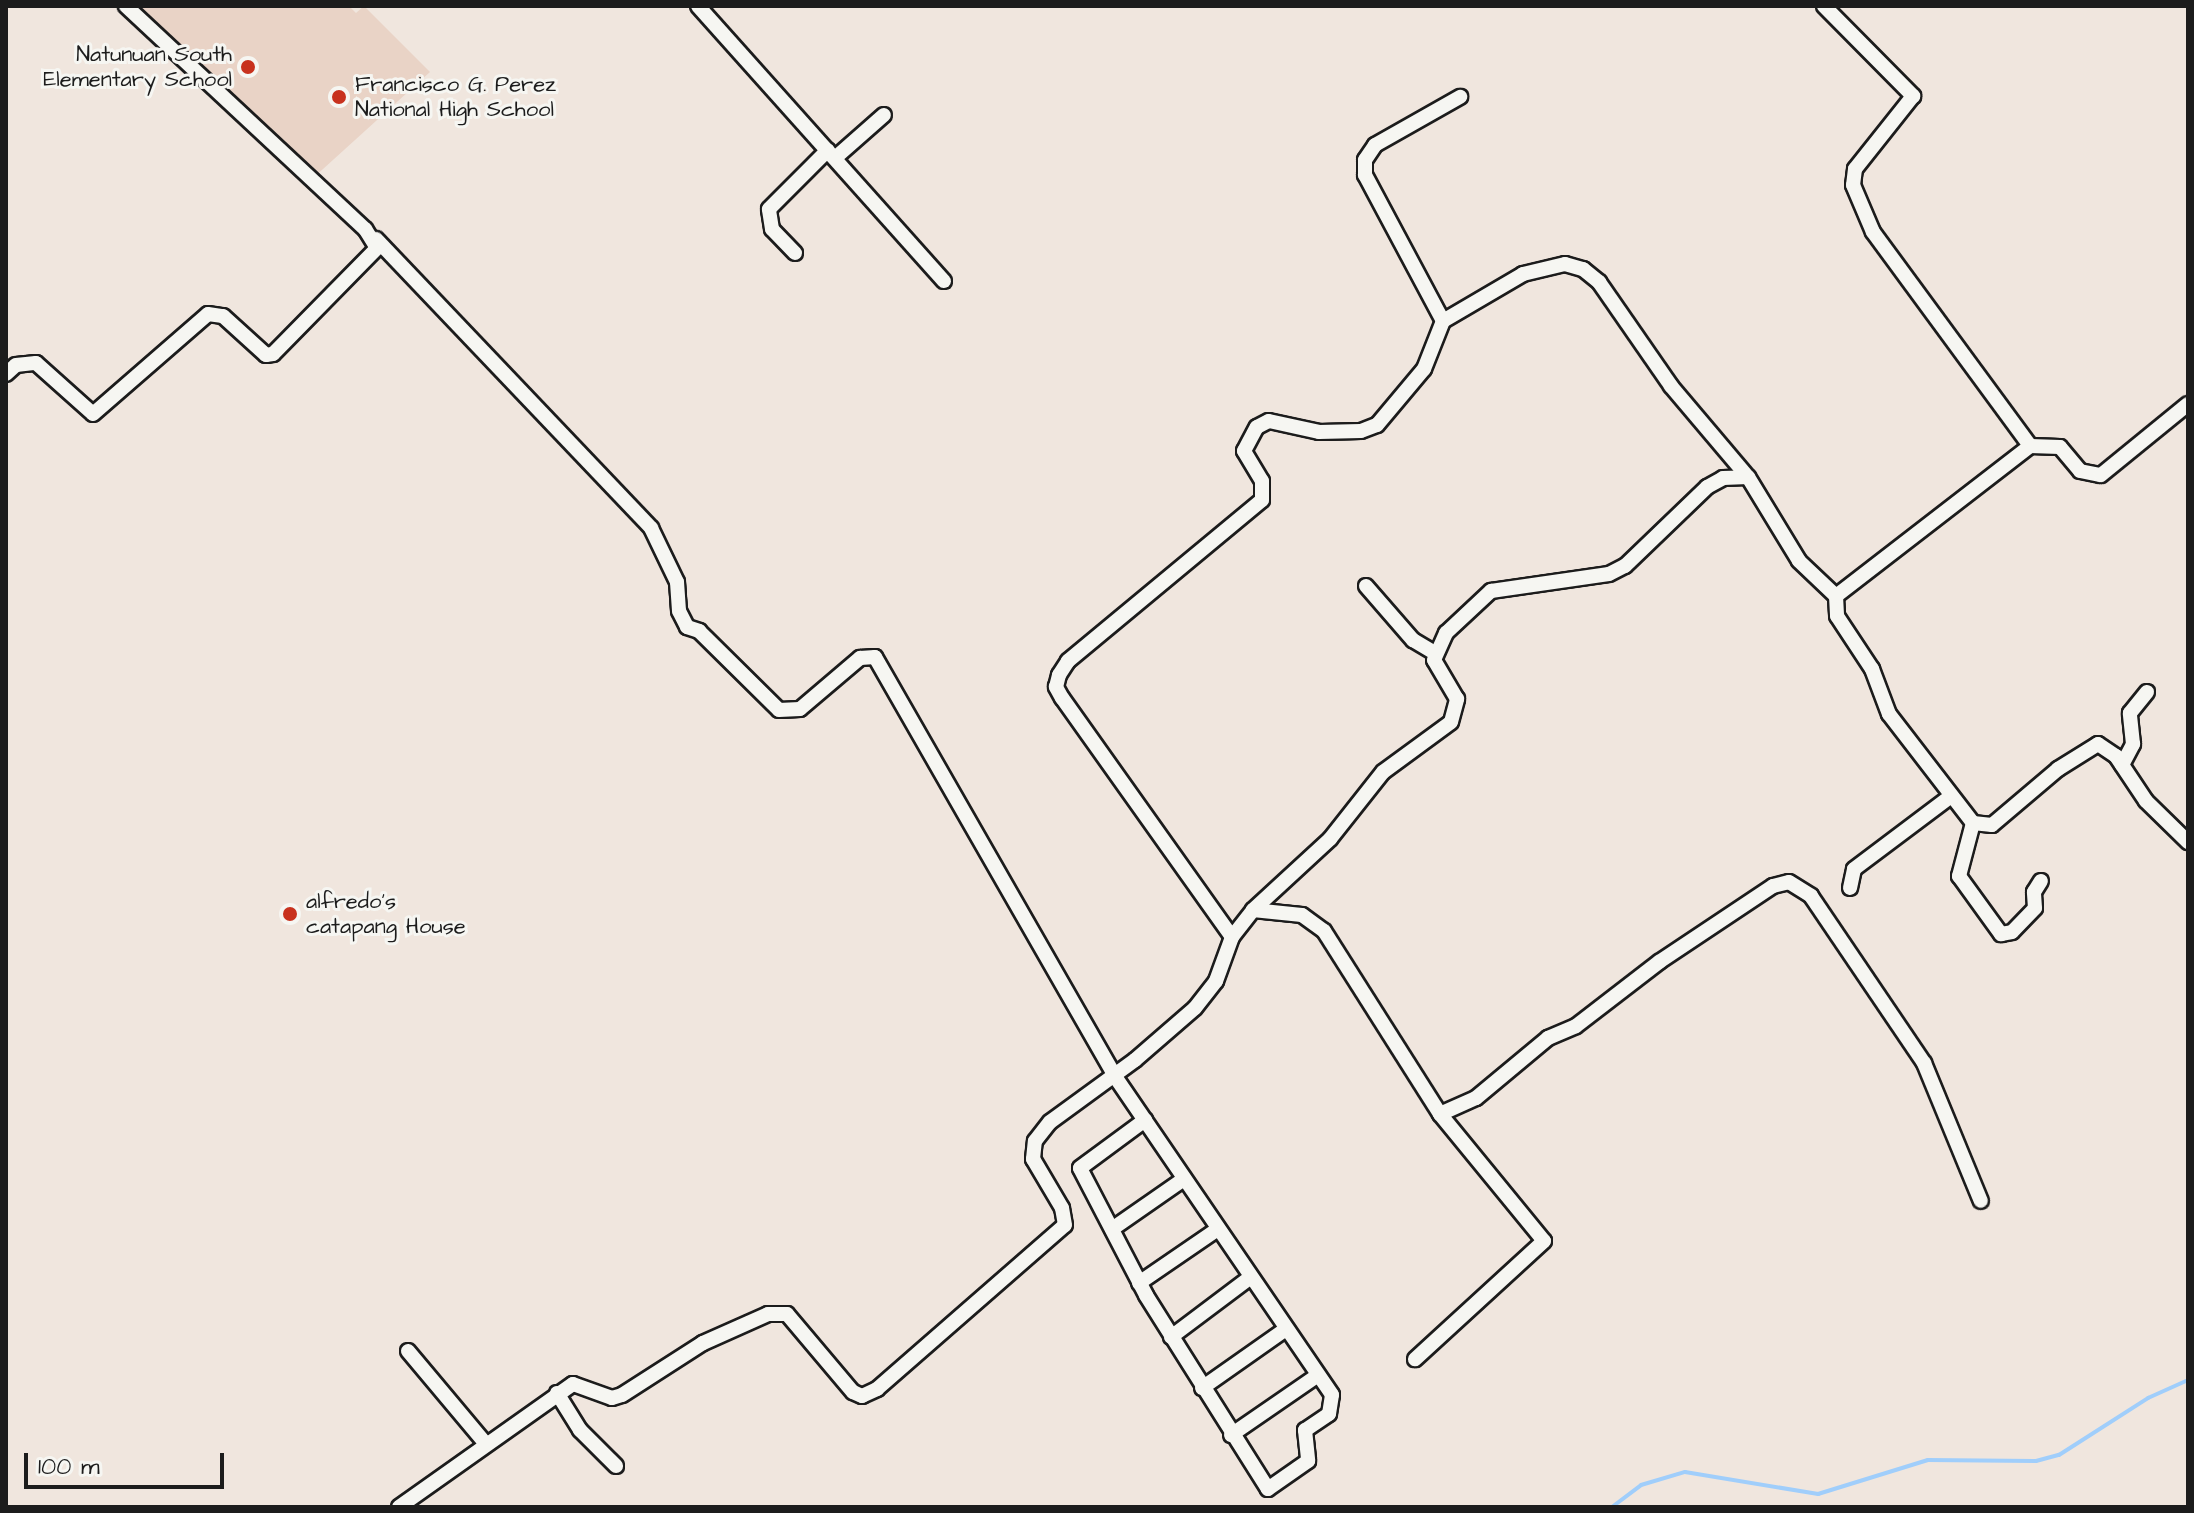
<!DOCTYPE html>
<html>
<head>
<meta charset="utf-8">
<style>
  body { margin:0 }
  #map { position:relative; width:2194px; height:1513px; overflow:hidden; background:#f0e6de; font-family:"Architects Daughter",sans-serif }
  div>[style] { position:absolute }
  .built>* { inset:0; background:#e9d3c6 }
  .stream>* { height:4px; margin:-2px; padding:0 2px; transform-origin:2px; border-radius:2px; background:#a0cefb }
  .roads { filter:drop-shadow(2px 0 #1c1c1c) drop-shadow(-2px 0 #1c1c1c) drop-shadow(0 2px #1c1c1c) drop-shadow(0 -2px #1c1c1c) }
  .minor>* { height:14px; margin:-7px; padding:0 7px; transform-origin:7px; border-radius:7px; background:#f6f6f2 }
  .dots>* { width:22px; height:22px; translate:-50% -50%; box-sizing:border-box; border:4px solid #f6f6f2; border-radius:50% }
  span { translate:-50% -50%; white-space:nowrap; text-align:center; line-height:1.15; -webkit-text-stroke:6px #f6f6f2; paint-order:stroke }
  .poi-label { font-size:22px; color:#1c1c1c }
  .right { translate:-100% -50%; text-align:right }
  .left { translate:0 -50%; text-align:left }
  .frame { position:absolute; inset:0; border:8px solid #1c1c1c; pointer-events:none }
  .scale { position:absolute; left:24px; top:1453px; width:200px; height:36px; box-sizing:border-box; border:4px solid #1c1c1c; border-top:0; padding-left:10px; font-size:24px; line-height:28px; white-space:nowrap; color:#1c1c1c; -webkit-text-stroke:6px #f6f6f2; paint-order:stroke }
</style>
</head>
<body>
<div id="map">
  <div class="built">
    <i style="clip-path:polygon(124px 6px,349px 6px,356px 13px,364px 6px,430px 72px,312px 179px)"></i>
  </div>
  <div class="stream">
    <i style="left:1612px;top:1507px;width:36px;rotate:-37deg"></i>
    <i style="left:1641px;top:1485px;width:46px;rotate:-16.5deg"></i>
    <i style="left:1685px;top:1472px;width:135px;rotate:9.4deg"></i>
    <i style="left:1818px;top:1494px;width:115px;rotate:-17.2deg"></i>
    <i style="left:1928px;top:1460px;width:108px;rotate:0.5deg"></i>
    <i style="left:2036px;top:1461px;width:24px;rotate:-15deg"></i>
    <i style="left:2059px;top:1455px;width:106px;rotate:-32.6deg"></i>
    <i style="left:2148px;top:1398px;width:44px;rotate:-24.2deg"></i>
  </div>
  <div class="roads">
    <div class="minor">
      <i style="left:698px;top:6px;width:369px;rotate:48.2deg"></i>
      <i style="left:1824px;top:6px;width:127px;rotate:45.3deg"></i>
      <i style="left:1913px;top:96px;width:93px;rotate:128.5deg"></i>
      <i style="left:1855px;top:169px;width:16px;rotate:97deg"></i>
      <i style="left:1853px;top:185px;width:51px;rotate:66.9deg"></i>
      <i style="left:1873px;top:232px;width:265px;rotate:53.7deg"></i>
      <i style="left:835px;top:158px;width:65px;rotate:-41.3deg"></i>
      <i style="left:376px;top:239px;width:399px;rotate:46.4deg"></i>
      <i style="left:651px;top:528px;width:60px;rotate:64.3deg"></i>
      <i style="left:677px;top:582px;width:29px;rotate:86deg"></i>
      <i style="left:679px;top:611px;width:18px;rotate:63deg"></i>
      <i style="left:687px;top:627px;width:13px;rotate:18deg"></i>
      <i style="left:699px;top:631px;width:112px;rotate:44.6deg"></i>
      <i style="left:779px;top:710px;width:21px;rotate:-3deg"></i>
      <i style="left:800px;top:709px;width:79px;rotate:-40.4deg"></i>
      <i style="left:860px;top:658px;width:15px;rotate:-4deg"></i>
      <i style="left:875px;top:657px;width:482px;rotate:60.2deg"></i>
      <i style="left:1114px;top:1075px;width:387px;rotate:55.7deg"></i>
      <i style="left:1332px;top:1395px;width:19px;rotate:99deg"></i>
      <i style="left:1329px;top:1414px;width:29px;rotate:146deg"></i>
      <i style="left:1305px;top:1430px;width:31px;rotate:84deg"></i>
      <i style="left:1308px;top:1461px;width:49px;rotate:145deg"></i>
      <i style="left:1268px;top:1489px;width:229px;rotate:-122.2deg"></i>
      <i style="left:1146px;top:1295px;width:143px;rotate:-117.5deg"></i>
      <i style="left:1080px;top:1168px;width:81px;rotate:-36.4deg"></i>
      <i style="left:795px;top:253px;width:33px;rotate:-134deg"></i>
      <i style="left:772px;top:229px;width:20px;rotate:-99deg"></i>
      <i style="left:769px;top:209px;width:83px;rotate:-45deg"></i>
      <i style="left:1443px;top:321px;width:166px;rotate:-118.1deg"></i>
      <i style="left:1365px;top:175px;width:15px;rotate:-90deg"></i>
      <i style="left:1365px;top:160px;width:18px;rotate:-56deg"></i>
      <i style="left:1375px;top:145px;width:98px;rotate:-29.5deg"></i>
      <i style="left:6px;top:374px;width:13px;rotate:-42deg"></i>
      <i style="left:16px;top:365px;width:20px;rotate:-6deg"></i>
      <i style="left:36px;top:363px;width:76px;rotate:41.8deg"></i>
      <i style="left:93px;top:414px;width:152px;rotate:-41deg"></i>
      <i style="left:208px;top:314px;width:15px;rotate:8deg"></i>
      <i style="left:223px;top:316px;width:58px;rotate:42.2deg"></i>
      <i style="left:266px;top:355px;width:7px;rotate:-8deg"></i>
      <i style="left:273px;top:354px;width:148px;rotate:-45.5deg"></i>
      <i style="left:377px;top:248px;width:22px;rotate:-122deg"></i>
      <i style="left:365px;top:229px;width:327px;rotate:-137deg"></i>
      <i style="left:1366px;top:586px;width:72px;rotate:49deg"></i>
      <i style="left:1413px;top:640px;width:23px;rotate:31deg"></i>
      <i style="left:1836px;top:596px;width:20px;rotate:87deg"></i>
      <i style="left:1837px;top:616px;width:64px;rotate:56.6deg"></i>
      <i style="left:1872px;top:669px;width:48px;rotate:69.3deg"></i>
      <i style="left:1889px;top:714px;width:138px;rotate:52.4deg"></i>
      <i style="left:1973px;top:823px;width:19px;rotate:6deg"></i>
      <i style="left:1992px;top:825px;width:87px;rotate:-40.3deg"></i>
      <i style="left:2058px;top:769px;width:47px;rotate:-32deg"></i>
      <i style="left:2098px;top:744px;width:22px;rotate:34deg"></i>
      <i style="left:2116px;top:756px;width:54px;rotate:56.3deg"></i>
      <i style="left:2146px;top:801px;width:59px;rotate:44.3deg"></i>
      <i style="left:2122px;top:765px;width:24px;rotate:-62deg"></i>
      <i style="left:2133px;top:744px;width:31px;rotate:-96deg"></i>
      <i style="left:2130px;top:713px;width:27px;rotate:-51deg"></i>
      <i style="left:1973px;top:823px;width:55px;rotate:104.8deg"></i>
      <i style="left:1959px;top:876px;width:72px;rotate:54.1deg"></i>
      <i style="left:2001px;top:934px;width:11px;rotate:-10deg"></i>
      <i style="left:2012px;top:932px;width:33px;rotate:-46deg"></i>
      <i style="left:2035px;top:908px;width:16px;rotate:-94deg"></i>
      <i style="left:2034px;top:892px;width:13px;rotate:-58deg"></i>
      <i style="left:1850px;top:888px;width:19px;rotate:-78deg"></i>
      <i style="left:1854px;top:869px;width:120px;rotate:-36.9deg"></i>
      <i style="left:1253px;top:910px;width:49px;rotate:5.8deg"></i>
      <i style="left:1302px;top:915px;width:27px;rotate:36deg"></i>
      <i style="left:1324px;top:931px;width:217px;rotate:57.6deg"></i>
      <i style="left:1440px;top:1114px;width:164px;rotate:50.7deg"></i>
      <i style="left:1544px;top:1241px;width:175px;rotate:137.5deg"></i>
      <i style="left:1232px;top:937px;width:293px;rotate:-125.4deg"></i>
      <i style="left:1062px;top:698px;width:13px;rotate:-119deg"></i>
      <i style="left:1056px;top:687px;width:12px;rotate:-76deg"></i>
      <i style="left:1059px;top:675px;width:17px;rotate:-57deg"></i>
      <i style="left:1068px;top:661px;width:252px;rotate:-39.7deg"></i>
      <i style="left:1262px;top:500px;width:19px;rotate:-90deg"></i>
      <i style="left:1262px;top:481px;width:35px;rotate:-121deg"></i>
      <i style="left:1244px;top:451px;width:27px;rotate:-62deg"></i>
      <i style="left:1257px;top:427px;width:13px;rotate:-27deg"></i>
      <i style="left:1269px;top:421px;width:51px;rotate:12.4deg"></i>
      <i style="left:1319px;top:432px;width:42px;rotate:-1.4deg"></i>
      <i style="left:1361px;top:431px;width:17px;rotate:-21deg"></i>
      <i style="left:1377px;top:425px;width:73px;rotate:-50deg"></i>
      <i style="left:1424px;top:369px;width:52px;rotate:-68.4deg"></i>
      <i style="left:1443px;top:321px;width:93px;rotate:-30.4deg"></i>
      <i style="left:1523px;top:274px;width:43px;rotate:-13.4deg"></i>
      <i style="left:1565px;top:264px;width:19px;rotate:16deg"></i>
      <i style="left:1583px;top:269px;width:21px;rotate:39deg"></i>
      <i style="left:1599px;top:282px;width:126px;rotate:55.3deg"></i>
      <i style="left:1671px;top:386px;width:119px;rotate:49.8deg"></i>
      <i style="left:1748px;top:477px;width:98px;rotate:58.7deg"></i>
      <i style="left:1799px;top:561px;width:51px;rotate:43.4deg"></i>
      <i style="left:1836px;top:596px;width:245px;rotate:-37.7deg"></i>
      <i style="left:2030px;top:446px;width:30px;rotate:2deg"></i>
      <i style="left:2060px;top:447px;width:31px;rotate:50deg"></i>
      <i style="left:2080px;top:471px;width:21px;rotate:11deg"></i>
      <i style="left:2101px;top:475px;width:112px;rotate:-39.2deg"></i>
      <i style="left:1440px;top:1114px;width:39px;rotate:-24deg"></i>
      <i style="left:1476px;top:1098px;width:94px;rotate:-39.8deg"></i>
      <i style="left:1548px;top:1038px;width:30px;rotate:-23deg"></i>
      <i style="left:1576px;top:1026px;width:105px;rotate:-37.6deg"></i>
      <i style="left:1659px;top:962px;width:137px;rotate:-33.7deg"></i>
      <i style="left:1773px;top:886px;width:16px;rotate:-14deg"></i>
      <i style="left:1789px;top:882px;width:26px;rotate:32deg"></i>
      <i style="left:1811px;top:896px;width:202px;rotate:55.9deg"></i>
      <i style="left:1924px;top:1063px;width:149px;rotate:67.6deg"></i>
      <i style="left:1112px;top:1229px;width:88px;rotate:-34.8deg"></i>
      <i style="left:1139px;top:1283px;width:96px;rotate:-34.4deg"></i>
      <i style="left:1171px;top:1337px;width:100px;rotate:-36.9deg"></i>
      <i style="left:408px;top:1351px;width:121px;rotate:50deg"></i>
      <i style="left:1202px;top:1388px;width:103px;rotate:-35.1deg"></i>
      <i style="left:557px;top:1393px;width:44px;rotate:58.1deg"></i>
      <i style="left:580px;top:1430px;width:51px;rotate:45deg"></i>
      <i style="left:1231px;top:1435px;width:104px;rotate:-34.5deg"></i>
      <i style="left:399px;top:1507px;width:213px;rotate:-35.3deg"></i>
      <i style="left:573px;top:1384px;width:41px;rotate:19.7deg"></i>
      <i style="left:612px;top:1398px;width:10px;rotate:-17deg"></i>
      <i style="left:622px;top:1395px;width:96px;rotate:-32.7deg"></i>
      <i style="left:703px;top:1343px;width:71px;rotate:-24deg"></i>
      <i style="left:768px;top:1314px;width:19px"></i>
      <i style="left:787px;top:1314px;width:102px;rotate:49.8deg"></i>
      <i style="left:853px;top:1392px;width:10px;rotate:24deg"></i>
      <i style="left:862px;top:1396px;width:17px;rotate:-25deg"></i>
      <i style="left:877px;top:1389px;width:249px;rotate:-41.1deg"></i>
      <i style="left:1065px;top:1225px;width:17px;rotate:-100deg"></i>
      <i style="left:1062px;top:1208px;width:57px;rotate:-120.6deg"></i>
      <i style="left:1033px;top:1159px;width:18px;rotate:-84deg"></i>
      <i style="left:1035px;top:1141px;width:24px;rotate:-52deg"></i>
      <i style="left:1050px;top:1122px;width:105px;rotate:-36.1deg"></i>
      <i style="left:1135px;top:1060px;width:79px;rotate:-40.9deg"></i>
      <i style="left:1195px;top:1008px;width:34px;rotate:-52deg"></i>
      <i style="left:1216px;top:981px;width:47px;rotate:-70deg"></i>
      <i style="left:1232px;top:937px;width:34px;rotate:-52deg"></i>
      <i style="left:1253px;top:910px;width:105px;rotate:-42.7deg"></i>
      <i style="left:1330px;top:839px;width:85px;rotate:-51.7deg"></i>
      <i style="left:1383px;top:772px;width:84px;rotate:-36.3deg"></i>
      <i style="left:1451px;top:722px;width:24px;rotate:-75deg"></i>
      <i style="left:1457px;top:699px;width:45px;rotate:-120.5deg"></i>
      <i style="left:1434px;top:660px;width:30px;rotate:-66deg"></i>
      <i style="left:1446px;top:633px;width:62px;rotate:-43deg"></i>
      <i style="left:1491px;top:591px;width:119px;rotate:-8.2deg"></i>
      <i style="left:1609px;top:574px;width:18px;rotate:-27deg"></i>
      <i style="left:1625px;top:566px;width:114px;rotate:-43.9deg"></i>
      <i style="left:1707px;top:487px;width:18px;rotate:-29deg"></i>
      <i style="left:1723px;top:478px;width:25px;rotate:-2deg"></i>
    </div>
  </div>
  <div class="dots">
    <i style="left:248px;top:67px;background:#c8321e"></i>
    <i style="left:339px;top:97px;background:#c8321e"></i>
    <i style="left:290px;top:914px;background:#c8321e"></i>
  </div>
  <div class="poi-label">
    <span class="right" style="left:232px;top:67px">Natunuan South<br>Elementary School</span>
    <span class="left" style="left:355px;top:97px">Francisco G. Perez<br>National High School</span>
    <span class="left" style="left:306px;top:914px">alfredo's<br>catapang House</span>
  </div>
  <div class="frame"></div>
  <div class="scale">100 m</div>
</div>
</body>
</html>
